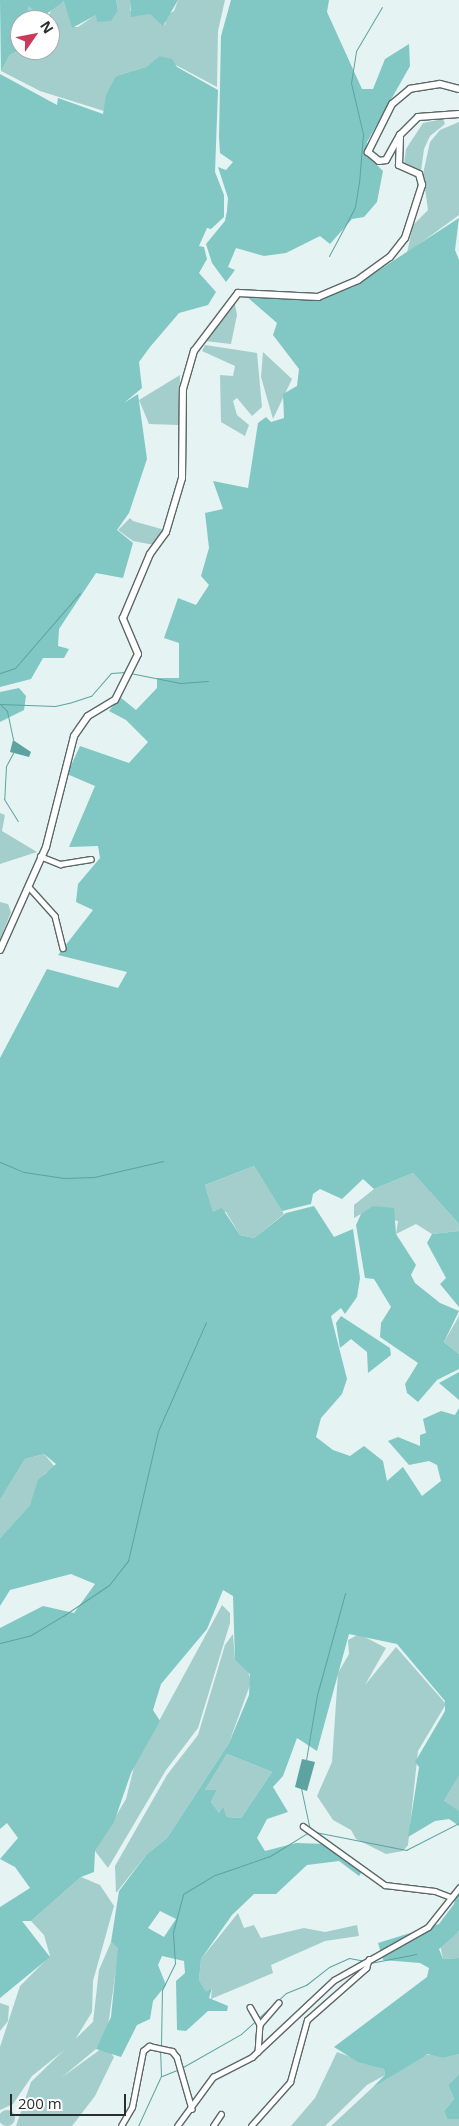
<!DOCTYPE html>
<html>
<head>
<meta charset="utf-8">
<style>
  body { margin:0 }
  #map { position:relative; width:459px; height:2126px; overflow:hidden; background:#e5f3f2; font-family:"Open Sans",sans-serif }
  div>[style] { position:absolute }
  .green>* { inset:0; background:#a4cecc }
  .round { border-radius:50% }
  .forest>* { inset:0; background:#81c7c4 }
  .water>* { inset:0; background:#5da3a0 }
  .stream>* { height:1px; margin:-0.5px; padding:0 0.5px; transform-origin:0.5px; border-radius:0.5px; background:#5da3a0 }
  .roads { filter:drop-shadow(1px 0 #5b6867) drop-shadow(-1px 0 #5b6867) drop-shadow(0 1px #5b6867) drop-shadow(0 -1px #5b6867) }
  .street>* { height:4.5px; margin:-2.25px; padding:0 2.25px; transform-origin:2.25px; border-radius:2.25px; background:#fff }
  .secondary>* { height:6px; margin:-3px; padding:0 3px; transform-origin:3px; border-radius:3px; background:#fff }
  span { translate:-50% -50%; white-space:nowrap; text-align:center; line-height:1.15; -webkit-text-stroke:4px #fff; paint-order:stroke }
  .north { position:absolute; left:10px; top:10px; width:50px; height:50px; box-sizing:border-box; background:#fff; border:1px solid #a9abab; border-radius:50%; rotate:57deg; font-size:14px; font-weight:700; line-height:20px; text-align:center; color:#292e2e }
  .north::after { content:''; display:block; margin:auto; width:18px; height:22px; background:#ca3b59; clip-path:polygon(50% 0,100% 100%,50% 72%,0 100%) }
  .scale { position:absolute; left:10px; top:2094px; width:116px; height:22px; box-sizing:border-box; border:2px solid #292e2e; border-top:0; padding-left:6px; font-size:15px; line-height:18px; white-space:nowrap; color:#292e2e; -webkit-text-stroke:4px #fff; paint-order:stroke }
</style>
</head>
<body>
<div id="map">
  <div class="green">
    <i style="clip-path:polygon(116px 0,130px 0,130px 11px,150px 14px,165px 25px,167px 15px,174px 11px,178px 0,225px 0,218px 31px,217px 87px,159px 56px,146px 67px,116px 76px,104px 111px,40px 91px,1px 71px,10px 55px,20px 50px,50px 50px,50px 20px,26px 20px,29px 6px,49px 15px,53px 6px,65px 1px,72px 27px,78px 27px,97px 14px,97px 21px,118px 10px)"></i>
    <i style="clip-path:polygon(443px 119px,445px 124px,430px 136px,424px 149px,421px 171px,404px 164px,406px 149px,423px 123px)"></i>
    <i style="clip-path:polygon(459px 122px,459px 215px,407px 253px,413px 225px,428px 210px,423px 174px,430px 142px,440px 130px)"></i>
    <i style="clip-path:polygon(234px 299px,237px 315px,231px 344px,205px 341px)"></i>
    <i style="clip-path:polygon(205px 345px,257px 353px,262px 407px,252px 416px,237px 398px,233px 401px,237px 415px,249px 425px,245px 436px,221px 422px,220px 375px,233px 376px,235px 366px,202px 351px)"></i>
    <i style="clip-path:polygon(263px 352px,292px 379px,273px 419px,261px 377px)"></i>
    <i style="clip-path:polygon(180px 375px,179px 425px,149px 424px,139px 400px)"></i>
    <i style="clip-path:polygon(130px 518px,133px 521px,165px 530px,154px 545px,133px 541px,118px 530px)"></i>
    <i style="clip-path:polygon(0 813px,5px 815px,2px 831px,37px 852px,0 864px)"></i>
    <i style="clip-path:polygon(0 902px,8px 904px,11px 912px,0 940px)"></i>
    <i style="clip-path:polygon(254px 1166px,284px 1214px,254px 1238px,240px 1235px,226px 1212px,213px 1213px,205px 1185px)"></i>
    <i style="clip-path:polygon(413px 1173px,459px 1224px,459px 1231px,432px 1234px,416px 1224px,396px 1234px,398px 1221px,361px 1214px,354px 1218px,354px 1205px,374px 1189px)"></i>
    <i style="clip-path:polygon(459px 1316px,459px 1354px,444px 1342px)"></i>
    <i style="clip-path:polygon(44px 1454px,55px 1467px,44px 1474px,30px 1505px,0 1538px,0 1500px,25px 1459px)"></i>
    <i style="clip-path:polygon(222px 1605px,230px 1613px,230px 1623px,198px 1728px,166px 1770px,108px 1868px,95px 1851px,126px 1799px,134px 1767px)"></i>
    <i style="clip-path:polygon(233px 1634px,235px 1660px,248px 1670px,251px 1682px,229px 1743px,167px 1838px,147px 1854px,116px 1893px,115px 1866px,167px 1775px,198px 1735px,225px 1645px)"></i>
    <i style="clip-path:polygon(359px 1634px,386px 1648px,365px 1685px,396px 1647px,446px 1704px,418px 1751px,408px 1845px,403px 1851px,386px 1854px,356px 1839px,351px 1830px,333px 1820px,317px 1796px,332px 1762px,338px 1673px,349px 1654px,348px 1640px)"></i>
    <i style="clip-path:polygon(227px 1754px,272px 1772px,241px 1818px,227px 1817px,223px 1806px,219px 1813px,211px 1802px,217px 1790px,205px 1790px)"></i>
    <i style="clip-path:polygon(459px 1776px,459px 1811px,445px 1806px,444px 1801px)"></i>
    <i style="clip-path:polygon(81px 1877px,100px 1885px,114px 1906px,93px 1981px,92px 2012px,73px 2043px,32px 2076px,13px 2104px,0 2110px,0 2047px,20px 1986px,50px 1956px,44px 1935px,31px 1921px)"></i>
    <i style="clip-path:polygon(238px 1913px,244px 1928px,254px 1925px,261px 1938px,304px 1928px,325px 1932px,357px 1925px,359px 1936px,325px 1941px,271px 1965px,273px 1973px,211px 1999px,212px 1988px,206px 1993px,199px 1980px,201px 1959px)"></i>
    <i style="clip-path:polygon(459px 1931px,459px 1958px,443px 1959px,440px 1945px)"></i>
    <i style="clip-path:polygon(111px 1942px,119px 1948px,108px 2026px,96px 2049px,61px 2078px,105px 2046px,114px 2057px,95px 2096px,72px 2126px,16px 2126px,31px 2082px,93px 2022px,99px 1970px)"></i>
    <i style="clip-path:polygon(0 2003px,9px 2006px,8px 2021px,0 2031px)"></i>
    <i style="clip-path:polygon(337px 2052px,384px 2069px,385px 2075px,367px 2085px,325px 2126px,291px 2126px,315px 2098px)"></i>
    <i style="clip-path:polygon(436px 2053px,444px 2058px,459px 2054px,459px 2074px,448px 2085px,454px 2099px,444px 2111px,447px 2119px,459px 2119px,459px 2126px,331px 2126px,372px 2088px,423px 2056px)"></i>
    <i class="round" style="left:-1px;top:2110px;width:16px;height:16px"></i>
  </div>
  <div class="forest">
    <i style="clip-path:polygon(0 0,116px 0,118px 10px,111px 21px,97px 22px,96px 15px,72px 28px,64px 1px,41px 18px,29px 6px,26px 20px,20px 20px,20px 50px,10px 55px,1px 71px)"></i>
    <i style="clip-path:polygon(130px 0,178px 0,163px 26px,150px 14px,131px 17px)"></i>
    <i style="clip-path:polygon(231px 0,329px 0,327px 12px,362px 89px,373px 89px,385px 59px,409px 44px,410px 66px,367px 142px,366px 154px,383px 171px,377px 202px,364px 217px,352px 219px,330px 244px,320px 236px,286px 253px,264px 256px,236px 248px,228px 267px,235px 270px,226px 282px,212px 263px,206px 244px,225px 221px,227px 211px,228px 198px,218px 167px,226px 170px,233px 162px,220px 153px,219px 137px,221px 36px)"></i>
    <i style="clip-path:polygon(159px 56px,172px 59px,177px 67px,218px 90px,215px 172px,224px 195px,224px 217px,211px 229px,207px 228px,199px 246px,204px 247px,207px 259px,199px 273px,216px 292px,208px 305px,179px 313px,150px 347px,139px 362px,142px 388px,124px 403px,138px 394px,147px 459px,129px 513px,117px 530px,133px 543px,123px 578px,96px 573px,59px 629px,58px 646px,69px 649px,64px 658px,43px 658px,31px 679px,0 687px,0 74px,57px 105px,58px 98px,103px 114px,106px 95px,116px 76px,146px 67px)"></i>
    <i style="clip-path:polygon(evenodd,459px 218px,455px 250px,459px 260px,459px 1224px,413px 1173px,374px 1189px,363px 1179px,342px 1199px,320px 1189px,313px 1194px,311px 1204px,282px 1211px,254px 1166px,205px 1185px,213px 1212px,222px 1208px,240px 1235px,254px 1238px,286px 1213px,314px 1206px,334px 1237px,353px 1229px,360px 1278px,357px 1297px,345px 1314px,341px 1308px,331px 1316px,347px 1379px,342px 1394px,321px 1418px,316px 1437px,333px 1450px,350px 1456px,364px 1446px,383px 1461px,387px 1481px,403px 1467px,422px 1496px,441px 1481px,437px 1465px,429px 1461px,409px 1465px,388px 1441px,398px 1437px,420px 1446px,420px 1435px,426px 1433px,423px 1419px,441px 1411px,455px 1415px,459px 1408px,459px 1776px,444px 1801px,459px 1811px,459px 1826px,449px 1819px,435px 1821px,408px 1837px,419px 1767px,415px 1762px,445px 1711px,445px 1701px,397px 1644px,349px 1634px,317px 1751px,297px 1738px,283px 1776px,273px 1787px,288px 1812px,267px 1819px,257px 1838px,265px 1851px,296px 1843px,328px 1844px,364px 1869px,359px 1876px,339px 1861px,307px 1865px,276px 1894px,254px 1894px,232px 1915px,201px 1959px,199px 1980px,206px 1992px,212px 1988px,209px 1998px,228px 2006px,227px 2011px,208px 2011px,186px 2031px,177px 2030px,176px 1981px,185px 1973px,184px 1961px,162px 1956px,158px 1965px,166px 1985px,153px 2001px,150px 2019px,137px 2025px,121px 2057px,96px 2049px,111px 2017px,118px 1948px,111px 1942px,119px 1891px,147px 1854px,167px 1838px,229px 1743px,249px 1695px,250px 1674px,235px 1660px,233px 1596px,223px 1590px,207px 1629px,161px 1684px,153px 1710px,160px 1721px,131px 1773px,114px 1822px,95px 1851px,94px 1872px,81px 1877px,31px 1921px,22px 1921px,50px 1957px,0 1998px,0 1907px,30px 1888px,15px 1867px,0 1859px,18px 1838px,7px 1823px,0 1829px,0 1628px,43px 1606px,74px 1613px,95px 1584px,71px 1574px,10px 1590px,0 1606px,0 1538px,30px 1505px,38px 1480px,56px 1464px,44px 1454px,25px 1459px,0 1500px,0 1058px,47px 969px,118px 988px,127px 972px,58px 955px,93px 910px,76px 902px,78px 884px,100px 858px,98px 846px,69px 847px,95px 786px,67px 774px,80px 746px,129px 763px,148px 742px,126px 720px,109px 711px,120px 697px,136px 710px,157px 688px,157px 678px,179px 678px,179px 643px,164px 638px,178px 598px,196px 605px,209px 585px,201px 576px,209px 548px,205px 513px,223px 509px,213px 481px,248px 488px,258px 423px,266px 417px,271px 422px,284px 418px,283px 394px,297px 386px,299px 369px,273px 335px,277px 323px,246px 296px,315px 300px,353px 287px,459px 218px,227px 1754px,272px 1772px,241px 1818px,227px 1817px,223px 1806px,219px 1813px,211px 1802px,217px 1790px,205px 1790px,227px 1754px,459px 218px,160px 1911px,176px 1919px,164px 1937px,148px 1928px,160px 1911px)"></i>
    <i style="clip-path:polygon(19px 688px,26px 696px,24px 710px,0 722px,0 692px)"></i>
    <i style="clip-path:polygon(373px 1206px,394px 1208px,396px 1234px,416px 1265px,411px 1275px,415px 1283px,440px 1303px,459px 1311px,444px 1342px,459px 1354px,459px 1369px,437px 1380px,418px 1402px,407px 1393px,405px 1384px,418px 1363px,380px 1337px,381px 1323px,391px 1307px,374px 1279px,365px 1278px,356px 1225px,361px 1214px)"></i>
    <i style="clip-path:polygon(459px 1231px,459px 1307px,440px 1284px,446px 1278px,427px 1243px,432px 1234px)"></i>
    <i style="clip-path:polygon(341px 1316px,390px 1348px,391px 1355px,368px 1373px,367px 1352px,351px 1339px,340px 1348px,336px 1323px)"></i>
    <i style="clip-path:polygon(459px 1372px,459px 1400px,439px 1383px)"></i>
    <i style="clip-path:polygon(459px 1883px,459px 1931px,439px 1949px,443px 1959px,459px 1958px,459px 2054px,444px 2058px,428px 2054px,372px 2088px,385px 2075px,384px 2069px,358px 2062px,334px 2047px,427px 1977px,429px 1968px,420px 1963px,383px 1960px,378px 1943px,439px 1924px,454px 1904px)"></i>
    <i style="clip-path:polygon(459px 2074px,459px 2119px,447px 2119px,444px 2111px,454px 2099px,448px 2085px)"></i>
  </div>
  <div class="water">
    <i style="clip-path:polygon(13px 740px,31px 752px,29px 757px,10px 752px)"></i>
    <i style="clip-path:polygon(302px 1759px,315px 1762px,307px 1791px,295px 1787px)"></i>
  </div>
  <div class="stream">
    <i style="left:329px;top:256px;width:55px;rotate:-62deg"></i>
    <i style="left:355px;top:207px;width:24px;rotate:-81deg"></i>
    <i style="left:359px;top:183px;width:49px;rotate:-85.3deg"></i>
    <i style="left:363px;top:134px;width:52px;rotate:-103.2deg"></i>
    <i style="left:351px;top:83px;width:32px;rotate:-81deg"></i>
    <i style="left:356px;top:51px;width:51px;rotate:-59.4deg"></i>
    <i style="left:0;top:673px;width:16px;rotate:-18deg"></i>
    <i style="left:15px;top:668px;width:99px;rotate:-49.1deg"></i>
    <i style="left:130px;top:673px;width:51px;rotate:11.3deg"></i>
    <i style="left:180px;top:683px;width:28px;rotate:-4deg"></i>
    <i style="left:0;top:704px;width:55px;rotate:2.1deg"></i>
    <i style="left:55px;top:706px;width:17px;rotate:-13deg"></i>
    <i style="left:72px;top:702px;width:20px;rotate:-18deg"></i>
    <i style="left:91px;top:696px;width:30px;rotate:-49deg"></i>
    <i style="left:111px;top:673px;width:15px;rotate:-4deg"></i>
    <i style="left:0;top:704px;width:10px;rotate:45deg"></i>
    <i style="left:7px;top:711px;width:29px;rotate:78deg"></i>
    <i style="left:13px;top:753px;width:15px;rotate:118deg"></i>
    <i style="left:6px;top:766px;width:33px;rotate:93deg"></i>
    <i style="left:4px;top:799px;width:26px;rotate:58deg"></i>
    <i style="left:0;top:1162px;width:26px;rotate:23deg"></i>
    <i style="left:24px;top:1172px;width:40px;rotate:8.5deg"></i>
    <i style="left:64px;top:1178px;width:30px;rotate:-2deg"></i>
    <i style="left:94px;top:1177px;width:71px;rotate:-13.1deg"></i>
    <i style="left:0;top:1643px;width:32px;rotate:-14deg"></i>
    <i style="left:31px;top:1635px;width:37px;rotate:-31deg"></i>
    <i style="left:63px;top:1616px;width:55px;rotate:-34deg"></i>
    <i style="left:109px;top:1585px;width:31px;rotate:-52deg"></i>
    <i style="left:128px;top:1561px;width:133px;rotate:-77deg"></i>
    <i style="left:158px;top:1431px;width:119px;rotate:-66.2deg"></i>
    <i style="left:306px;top:1760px;width:66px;rotate:-80.4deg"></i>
    <i style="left:317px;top:1695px;width:106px;rotate:-74.6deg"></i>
    <i style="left:301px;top:1788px;width:43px;rotate:77.9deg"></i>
    <i style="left:315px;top:1832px;width:93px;rotate:11.2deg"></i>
    <i style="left:406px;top:1850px;width:59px;rotate:-27deg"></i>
    <i style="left:370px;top:1963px;width:47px;rotate:-11.1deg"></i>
    <i style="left:161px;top:2046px;width:56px;rotate:-89deg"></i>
    <i style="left:162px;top:1990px;width:30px;rotate:-64deg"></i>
    <i style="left:175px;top:1963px;width:31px;rotate:-94deg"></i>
    <i style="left:173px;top:1932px;width:39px;rotate:-75deg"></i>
    <i style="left:183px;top:1894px;width:37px;rotate:-31deg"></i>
    <i style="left:215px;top:1875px;width:58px;rotate:-19.1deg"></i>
    <i style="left:270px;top:1856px;width:46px;rotate:-31.6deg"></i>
    <i style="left:183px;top:2067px;width:67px;rotate:-29.6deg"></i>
    <i style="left:241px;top:2034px;width:61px;rotate:-42.3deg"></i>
    <i style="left:286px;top:1993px;width:22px;rotate:-22deg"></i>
    <i style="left:306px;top:1985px;width:29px;rotate:-38deg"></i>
    <i style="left:329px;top:1967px;width:22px;rotate:-24deg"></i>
    <i style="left:349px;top:1958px;width:15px;rotate:11deg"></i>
    <i style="left:162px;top:2076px;width:18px;rotate:-22deg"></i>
    <i style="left:138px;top:2126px;width:55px;rotate:-65.3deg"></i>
    <i style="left:161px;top:2076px;width:26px;rotate:-92deg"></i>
  </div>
  <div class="roads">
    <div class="street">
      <i style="left:40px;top:856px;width:22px;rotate:22deg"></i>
      <i style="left:60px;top:864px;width:31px;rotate:-9deg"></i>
      <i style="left:29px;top:887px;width:39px;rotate:48deg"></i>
      <i style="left:55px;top:916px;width:33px;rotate:76deg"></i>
      <i style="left:303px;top:1826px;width:101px;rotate:35.7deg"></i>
      <i style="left:385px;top:1885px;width:50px;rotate:6.8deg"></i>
      <i style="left:435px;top:1891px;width:17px;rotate:21deg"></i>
      <i style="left:250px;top:2007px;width:20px;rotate:60deg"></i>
      <i style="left:260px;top:2024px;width:28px;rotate:94deg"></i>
      <i style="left:260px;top:2024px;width:28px;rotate:-49deg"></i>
      <i style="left:121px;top:2126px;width:22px;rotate:-60deg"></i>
      <i style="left:132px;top:2107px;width:57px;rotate:-78.9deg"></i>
      <i style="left:143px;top:2051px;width:8px;rotate:-40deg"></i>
      <i style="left:149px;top:2046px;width:24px;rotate:12deg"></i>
      <i style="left:172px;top:2051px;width:8px;rotate:50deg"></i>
      <i style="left:177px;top:2057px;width:54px;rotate:73.9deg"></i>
      <i style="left:177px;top:2126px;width:61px;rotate:-53.7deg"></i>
      <i style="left:213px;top:2077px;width:44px;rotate:-27.1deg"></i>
      <i style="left:252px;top:2057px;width:112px;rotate:-43.2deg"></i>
      <i style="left:334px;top:1980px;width:108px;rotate:-29.4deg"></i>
      <i style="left:428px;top:1927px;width:50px;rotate:-51.5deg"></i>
      <i style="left:213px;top:2126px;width:14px;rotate:-56deg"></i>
      <i style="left:251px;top:2126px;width:59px;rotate:-48.4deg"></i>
      <i style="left:290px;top:2082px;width:64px;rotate:-74.7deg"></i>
      <i style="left:307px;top:2020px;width:79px;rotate:-41.4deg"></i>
      <i style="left:366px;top:1968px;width:9px;rotate:-72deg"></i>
    </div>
    <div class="secondary">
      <i style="left:459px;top:89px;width:20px;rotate:-165deg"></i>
      <i style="left:440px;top:84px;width:30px;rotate:171deg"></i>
      <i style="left:410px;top:89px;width:23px;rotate:140deg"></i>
      <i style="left:392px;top:104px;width:54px;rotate:116.6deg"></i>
      <i style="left:368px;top:152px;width:14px;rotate:39deg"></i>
      <i style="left:379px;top:161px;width:7px;rotate:-8deg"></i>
      <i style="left:386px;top:160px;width:29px;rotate:-61deg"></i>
      <i style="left:400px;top:135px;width:25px;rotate:-45deg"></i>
      <i style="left:418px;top:117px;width:41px;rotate:-4.2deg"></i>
      <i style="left:0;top:950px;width:113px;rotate:-65.9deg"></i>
      <i style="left:46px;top:847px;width:114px;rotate:-75.8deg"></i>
      <i style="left:74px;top:736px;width:24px;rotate:-55deg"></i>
      <i style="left:88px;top:716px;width:31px;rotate:-31deg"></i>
      <i style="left:115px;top:700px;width:51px;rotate:-63.4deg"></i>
      <i style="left:138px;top:654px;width:39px;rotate:-113deg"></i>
      <i style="left:123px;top:618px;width:69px;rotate:-67.1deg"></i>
      <i style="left:150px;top:554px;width:27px;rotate:-54deg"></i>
      <i style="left:166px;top:532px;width:56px;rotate:-73.5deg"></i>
      <i style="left:182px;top:478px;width:89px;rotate:-89.4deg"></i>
      <i style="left:183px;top:389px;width:40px;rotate:-74deg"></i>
      <i style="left:194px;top:351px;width:73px;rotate:-52.8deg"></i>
      <i style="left:238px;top:293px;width:80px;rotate:2.9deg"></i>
      <i style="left:318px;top:297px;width:43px;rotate:-23deg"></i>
      <i style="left:358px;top:280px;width:39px;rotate:-36deg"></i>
      <i style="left:390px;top:257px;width:24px;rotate:-52deg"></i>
      <i style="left:405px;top:238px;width:56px;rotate:-72.2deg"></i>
      <i style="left:422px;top:185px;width:11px;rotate:-105deg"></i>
      <i style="left:419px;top:174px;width:22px;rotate:-156deg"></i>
      <i style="left:399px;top:165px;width:30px;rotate:-88deg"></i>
    </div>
  </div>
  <div class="north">N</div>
  <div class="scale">200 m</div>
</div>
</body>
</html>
